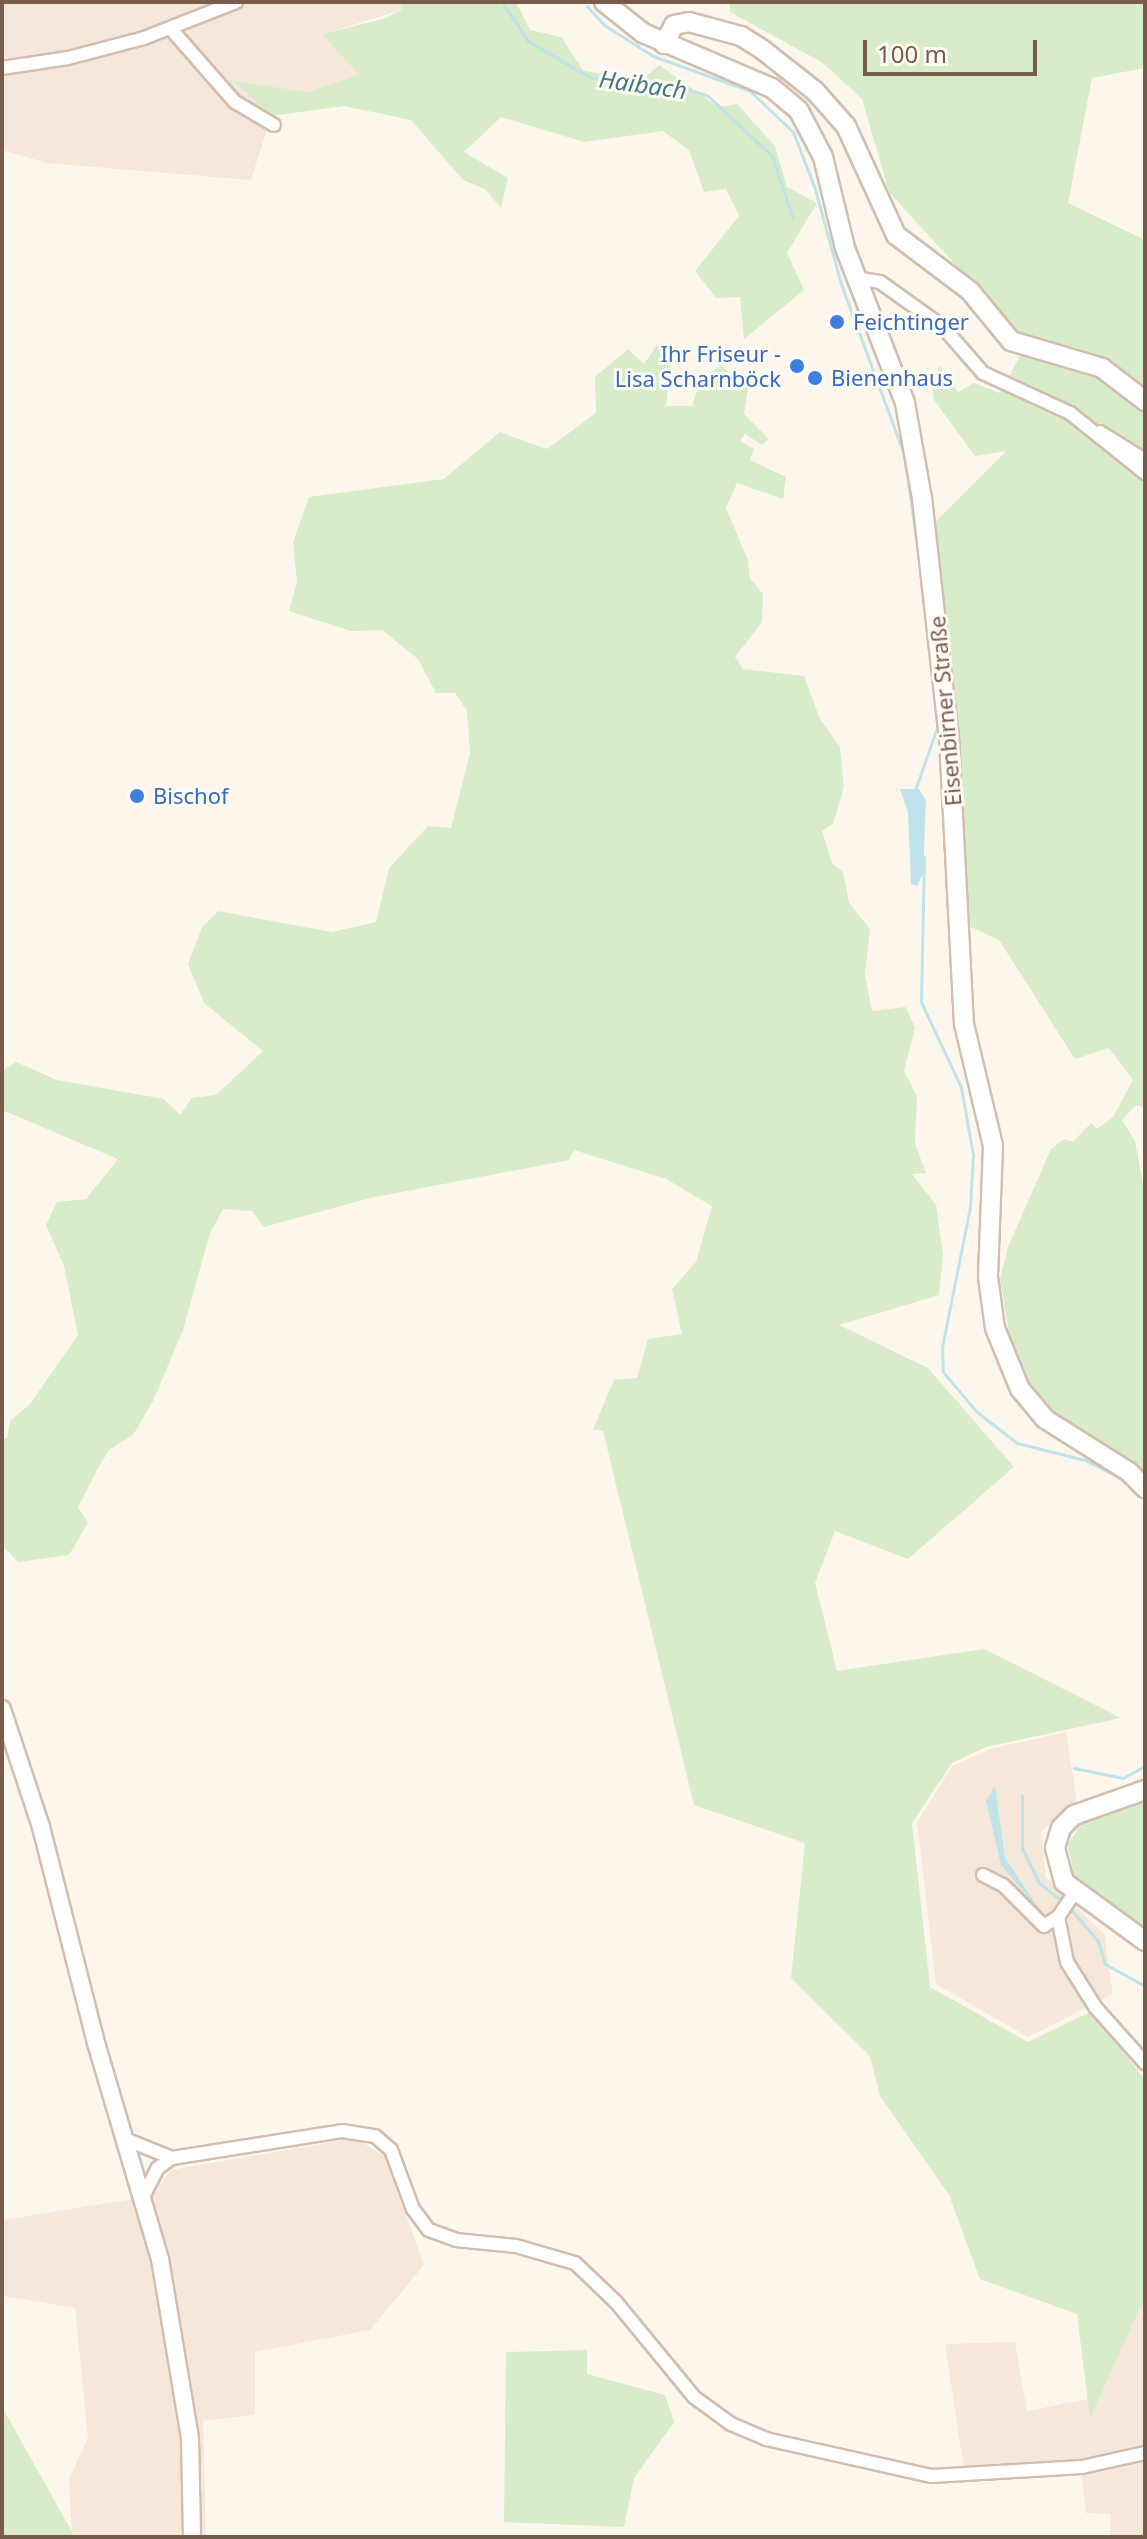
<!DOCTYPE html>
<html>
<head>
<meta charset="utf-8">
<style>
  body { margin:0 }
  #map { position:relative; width:1147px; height:2539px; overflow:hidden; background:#fdf6ec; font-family:"Noto Sans",sans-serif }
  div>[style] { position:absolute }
  .residential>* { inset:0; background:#f5e8da }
  .green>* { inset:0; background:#d8ecc9 }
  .water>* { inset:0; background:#bfe3e8 }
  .stream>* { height:3px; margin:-1.5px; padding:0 1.5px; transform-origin:1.5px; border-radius:1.5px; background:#bfe3e8 }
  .roads { filter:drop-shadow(2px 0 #d1beb0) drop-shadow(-2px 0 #d1beb0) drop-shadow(0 2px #d1beb0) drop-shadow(0 -2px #d1beb0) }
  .minor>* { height:12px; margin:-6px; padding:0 6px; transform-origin:6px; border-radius:6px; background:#fff }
  .tertiary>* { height:16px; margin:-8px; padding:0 8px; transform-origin:8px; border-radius:8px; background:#fff }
  .secondary>* { height:18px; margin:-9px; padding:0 9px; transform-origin:9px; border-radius:9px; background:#fff }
  .dots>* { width:22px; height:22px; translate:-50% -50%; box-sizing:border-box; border:4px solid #fffaf3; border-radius:50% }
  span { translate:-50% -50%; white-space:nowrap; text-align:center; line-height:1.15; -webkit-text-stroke:6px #fffaf3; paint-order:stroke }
  .shop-label { font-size:22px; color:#366cbe }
  .left { translate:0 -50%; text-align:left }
  .right { translate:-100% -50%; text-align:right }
  .street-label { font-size:22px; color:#7a5c4d }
  .water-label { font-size:24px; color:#437c86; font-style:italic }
  .frame { position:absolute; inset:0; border:4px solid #7a5c4d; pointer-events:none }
  .scale { position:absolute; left:863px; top:40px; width:174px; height:36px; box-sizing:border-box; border:4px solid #7a5c4d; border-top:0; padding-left:10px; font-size:24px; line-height:28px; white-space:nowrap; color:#7a5c4d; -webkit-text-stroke:6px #fffaf3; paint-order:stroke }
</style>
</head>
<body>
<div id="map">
  <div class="residential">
    <i style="clip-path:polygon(2px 2px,400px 2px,402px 10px,323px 34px,360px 75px,308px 92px,236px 82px,271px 116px,251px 180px,47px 163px,2px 150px)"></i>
    <i style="clip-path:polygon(1066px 1732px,1077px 1802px,1041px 1831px,1046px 1877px,1104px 1934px,1113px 1994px,1028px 2037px,936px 1984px,917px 1822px,952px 1766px,990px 1749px)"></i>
    <i style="clip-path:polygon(356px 2138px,384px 2156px,424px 2265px,370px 2330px,255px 2352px,255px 2415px,203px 2421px,206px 2537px,79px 2537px,72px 2532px,69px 2479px,88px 2438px,75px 2308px,2px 2296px,2px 2220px,153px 2196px,171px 2170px)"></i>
    <i style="clip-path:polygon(1145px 2297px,1145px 2537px,1110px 2537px,1111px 2514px,1086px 2513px,1081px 2468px,965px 2476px,945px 2344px,1015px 2342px,1027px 2411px,1088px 2399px,1090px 2416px)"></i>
  </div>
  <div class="green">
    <i style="clip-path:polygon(400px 2px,516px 2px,530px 30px,561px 37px,583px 70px,639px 83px,659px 65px,718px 107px,737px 104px,775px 146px,787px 187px,817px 203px,787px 253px,804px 290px,744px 339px,740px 297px,716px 298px,695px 271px,739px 216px,726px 189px,704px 192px,689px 150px,663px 131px,584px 142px,501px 117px,464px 152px,508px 178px,501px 208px,485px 189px,463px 180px,411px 120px,344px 106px,271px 116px,234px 81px,308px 92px,359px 75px,322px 34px,383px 19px,402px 10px)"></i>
    <i style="clip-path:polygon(729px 2px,1145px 2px,1145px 68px,1092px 78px,1068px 203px,1145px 240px,1145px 1108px,1136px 1105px,1122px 1120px,1135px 1141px,1145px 1194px,1145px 1483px,1049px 1414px,1029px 1390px,1014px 1362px,1000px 1279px,1008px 1247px,1051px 1149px,1064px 1139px,1073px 1142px,1091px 1123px,1097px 1129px,1113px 1117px,1133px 1080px,1109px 1048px,1075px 1059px,999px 940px,964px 924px,932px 525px,1006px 451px,975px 456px,934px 400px,931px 378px,940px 366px,958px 392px,974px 383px,1000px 393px,1027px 343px,889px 192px,862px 99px,823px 63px,730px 12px)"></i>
    <i style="clip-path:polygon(657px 345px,672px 353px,666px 406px,692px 406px,700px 382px,721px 365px,748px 389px,744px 414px,769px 439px,762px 445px,745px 434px,740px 441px,754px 449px,750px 460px,786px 477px,783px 499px,737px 483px,726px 508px,748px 560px,750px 578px,763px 594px,762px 622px,735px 657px,743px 669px,804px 676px,820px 719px,840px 747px,844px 787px,833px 824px,822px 831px,832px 863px,843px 872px,849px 903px,870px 929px,865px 974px,872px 1011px,906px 1007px,915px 1028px,904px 1071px,917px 1096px,915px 1144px,926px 1173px,912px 1174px,936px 1205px,943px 1254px,939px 1295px,839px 1325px,928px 1368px,1014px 1467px,908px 1559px,835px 1531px,815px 1583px,837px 1671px,984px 1649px,1121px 1718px,986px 1747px,952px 1763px,912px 1823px,930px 1987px,1028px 2042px,1090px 2012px,1145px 2079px,1145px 2297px,1090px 2418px,1077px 2314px,980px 2279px,949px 2195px,880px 2096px,870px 2056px,791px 1978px,805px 1843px,694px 1805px,603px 1431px,593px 1429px,614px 1380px,637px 1378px,648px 1339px,682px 1334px,672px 1289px,696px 1262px,712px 1206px,666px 1179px,574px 1150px,569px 1160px,370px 1198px,264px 1227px,252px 1211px,223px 1209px,210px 1233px,183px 1330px,153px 1401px,133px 1435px,109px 1450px,97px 1470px,78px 1507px,88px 1523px,69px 1555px,18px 1562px,2px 1545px,2px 1439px,7px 1438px,10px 1421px,30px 1404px,78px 1335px,64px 1266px,46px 1225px,57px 1202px,86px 1199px,118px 1159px,2px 1110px,2px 1071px,16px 1062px,57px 1080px,164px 1099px,180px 1115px,192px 1098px,216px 1095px,263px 1051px,204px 1003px,188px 964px,202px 927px,218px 911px,332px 932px,376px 922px,389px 868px,428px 826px,451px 828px,470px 753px,467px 711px,455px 693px,436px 693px,418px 659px,382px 630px,351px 631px,289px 611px,297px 582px,293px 542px,309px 497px,444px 479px,500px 432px,547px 449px,596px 413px,595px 377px,628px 349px,644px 364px)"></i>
    <i style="clip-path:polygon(1145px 1798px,1145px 1932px,1074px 1876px,1068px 1844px,1085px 1819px)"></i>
    <i style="clip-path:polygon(587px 2350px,587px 2374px,665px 2395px,674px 2422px,634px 2478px,624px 2527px,504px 2522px,506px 2352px)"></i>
    <i style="clip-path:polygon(2px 2407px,75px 2537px,2px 2537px)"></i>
  </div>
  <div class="water">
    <i style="clip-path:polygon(900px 789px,919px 789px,926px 800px,923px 874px,917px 886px,911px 884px,908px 812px)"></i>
    <i style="clip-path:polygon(995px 1786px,1005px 1858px,1044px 1916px,1001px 1865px,986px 1800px)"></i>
  </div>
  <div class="stream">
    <i style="left:502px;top:2px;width:47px;rotate:56.3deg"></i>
    <i style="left:528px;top:41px;width:71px;rotate:30.5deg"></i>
    <i style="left:589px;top:77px;width:47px;rotate:11.1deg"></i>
    <i style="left:635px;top:86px;width:46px;rotate:1.2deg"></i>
    <i style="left:681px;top:87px;width:28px;rotate:18deg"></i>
    <i style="left:708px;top:96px;width:88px;rotate:43.2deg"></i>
    <i style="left:772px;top:156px;width:66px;rotate:71.6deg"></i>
    <i style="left:587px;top:6px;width:25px;rotate:48deg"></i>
    <i style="left:604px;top:25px;width:58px;rotate:32.3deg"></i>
    <i style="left:653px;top:56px;width:103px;rotate:19.8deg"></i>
    <i style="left:750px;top:91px;width:59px;rotate:43.6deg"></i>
    <i style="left:793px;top:132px;width:61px;rotate:68.9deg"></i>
    <i style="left:815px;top:189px;width:98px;rotate:74.7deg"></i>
    <i style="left:841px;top:284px;width:181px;rotate:69.7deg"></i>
    <i style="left:904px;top:454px;width:142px;rotate:81.9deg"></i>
    <i style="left:915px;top:790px;width:72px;rotate:-70.6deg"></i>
    <i style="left:924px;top:857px;width:145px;rotate:91.2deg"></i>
    <i style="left:921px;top:1002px;width:94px;rotate:64.8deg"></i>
    <i style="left:961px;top:1087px;width:69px;rotate:80deg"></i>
    <i style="left:973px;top:1155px;width:52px;rotate:93.3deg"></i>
    <i style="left:970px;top:1207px;width:143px;rotate:101.3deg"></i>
    <i style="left:942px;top:1347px;width:25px;rotate:88deg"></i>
    <i style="left:943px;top:1372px;width:52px;rotate:49.6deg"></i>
    <i style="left:977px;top:1412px;width:51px;rotate:37.8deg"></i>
    <i style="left:1017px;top:1443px;width:70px;rotate:14deg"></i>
    <i style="left:1085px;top:1460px;width:42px;rotate:26.6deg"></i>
    <i style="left:1074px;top:1768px;width:50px;rotate:11.5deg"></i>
    <i style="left:1123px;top:1778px;width:25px;rotate:-29deg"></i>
    <i style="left:1022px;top:1795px;width:53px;rotate:90deg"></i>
    <i style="left:1022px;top:1848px;width:39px;rotate:64deg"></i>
    <i style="left:1039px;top:1883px;width:29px;rotate:38deg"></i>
    <i style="left:1068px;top:1906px;width:46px;rotate:49.4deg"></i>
    <i style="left:1098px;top:1941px;width:24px;rotate:73deg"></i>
    <i style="left:1105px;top:1964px;width:46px;rotate:28.8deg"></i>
  </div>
  <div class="roads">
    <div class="minor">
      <i style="left:171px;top:29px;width:97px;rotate:48.8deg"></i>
      <i style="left:235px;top:102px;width:45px;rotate:30.5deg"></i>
      <i style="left:2px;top:68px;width:67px;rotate:-8.6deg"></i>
      <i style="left:68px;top:58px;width:79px;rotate:-14.7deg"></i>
      <i style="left:144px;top:38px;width:99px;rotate:-21.4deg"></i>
      <i style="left:855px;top:278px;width:25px;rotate:9deg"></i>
      <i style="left:880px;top:282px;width:76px;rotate:35.4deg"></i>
      <i style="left:942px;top:326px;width:62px;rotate:48.9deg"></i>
      <i style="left:983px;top:373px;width:96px;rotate:24.7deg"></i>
      <i style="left:1070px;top:413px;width:96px;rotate:38.7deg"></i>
      <i style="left:1100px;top:432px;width:53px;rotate:31.9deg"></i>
      <i style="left:983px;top:1875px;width:22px;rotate:27deg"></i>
      <i style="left:1003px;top:1885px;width:58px;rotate:45deg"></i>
      <i style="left:1044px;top:1926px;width:17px;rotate:-33deg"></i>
      <i style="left:1075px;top:1892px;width:30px;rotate:124deg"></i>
      <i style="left:1058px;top:1917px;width:46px;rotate:78.7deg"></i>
      <i style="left:1067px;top:1962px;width:54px;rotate:57.8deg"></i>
      <i style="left:1096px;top:2008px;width:74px;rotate:48.3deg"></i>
      <i style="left:125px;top:2139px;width:51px;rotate:22deg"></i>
      <i style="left:172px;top:2158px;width:172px;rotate:-9deg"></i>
      <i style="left:342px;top:2131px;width:33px;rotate:9deg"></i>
      <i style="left:375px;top:2136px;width:21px;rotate:41deg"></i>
      <i style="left:391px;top:2150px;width:63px;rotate:69.6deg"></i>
      <i style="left:413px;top:2209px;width:26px;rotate:53deg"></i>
      <i style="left:429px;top:2230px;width:29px;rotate:20deg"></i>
      <i style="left:456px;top:2240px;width:60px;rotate:5.7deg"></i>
      <i style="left:516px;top:2246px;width:61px;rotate:16.1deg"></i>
      <i style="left:575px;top:2263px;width:57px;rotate:43.6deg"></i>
      <i style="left:616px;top:2302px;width:123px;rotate:50.6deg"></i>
      <i style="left:694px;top:2397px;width:46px;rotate:36.1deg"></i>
      <i style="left:731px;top:2424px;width:38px;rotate:23deg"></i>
      <i style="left:766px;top:2439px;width:170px;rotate:12.6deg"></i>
      <i style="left:932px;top:2476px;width:150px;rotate:-3.4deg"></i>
      <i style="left:1082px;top:2467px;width:65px;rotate:-12.5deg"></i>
      <i style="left:143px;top:2197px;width:33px;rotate:-63deg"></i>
      <i style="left:158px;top:2168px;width:17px;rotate:-36deg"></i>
    </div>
    <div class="tertiary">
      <i style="left:2px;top:1709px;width:124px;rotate:71.7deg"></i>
      <i style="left:41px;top:1827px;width:223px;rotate:75.7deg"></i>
      <i style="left:96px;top:2043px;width:225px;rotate:73.5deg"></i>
      <i style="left:160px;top:2259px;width:182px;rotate:80.5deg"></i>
      <i style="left:190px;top:2439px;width:98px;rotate:88.8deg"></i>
    </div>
    <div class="secondary">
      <i style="left:604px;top:2px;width:50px;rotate:38.5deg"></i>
      <i style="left:643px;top:33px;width:140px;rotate:23.1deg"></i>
      <i style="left:772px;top:88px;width:35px;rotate:40deg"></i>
      <i style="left:799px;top:111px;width:52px;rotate:62.4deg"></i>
      <i style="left:823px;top:157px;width:94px;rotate:76.4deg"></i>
      <i style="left:845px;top:248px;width:166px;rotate:68.8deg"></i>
      <i style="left:905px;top:403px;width:97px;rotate:79.9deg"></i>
      <i style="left:922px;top:498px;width:243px;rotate:83.6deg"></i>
      <i style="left:949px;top:739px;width:285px;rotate:87deg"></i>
      <i style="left:964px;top:1024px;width:125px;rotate:76.6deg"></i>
      <i style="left:993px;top:1146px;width:131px;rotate:92.2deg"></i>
      <i style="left:988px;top:1277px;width:51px;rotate:82.2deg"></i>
      <i style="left:995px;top:1328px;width:66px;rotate:67.7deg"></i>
      <i style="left:1020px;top:1389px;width:39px;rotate:50deg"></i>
      <i style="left:1045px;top:1419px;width:99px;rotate:32.2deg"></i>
      <i style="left:1129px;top:1472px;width:23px;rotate:45deg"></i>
      <i style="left:664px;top:44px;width:21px;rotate:-62deg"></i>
      <i style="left:674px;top:25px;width:15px;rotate:-11deg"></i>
      <i style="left:689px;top:22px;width:54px;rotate:15.1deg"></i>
      <i style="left:741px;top:36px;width:26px;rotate:32deg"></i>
      <i style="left:763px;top:50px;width:66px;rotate:38.3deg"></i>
      <i style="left:815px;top:91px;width:47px;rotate:48.5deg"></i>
      <i style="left:846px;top:126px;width:120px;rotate:65.4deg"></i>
      <i style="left:896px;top:235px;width:93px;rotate:37.1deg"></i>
      <i style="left:970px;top:291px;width:65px;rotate:50.6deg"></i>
      <i style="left:1011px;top:341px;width:95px;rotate:16.5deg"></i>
      <i style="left:1102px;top:368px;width:54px;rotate:37.5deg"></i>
      <i style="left:1145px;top:1790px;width:75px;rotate:160.6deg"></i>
      <i style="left:1074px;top:1815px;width:18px;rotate:135deg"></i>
      <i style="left:1061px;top:1828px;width:21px;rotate:107deg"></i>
      <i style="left:1055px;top:1848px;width:35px;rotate:75deg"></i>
      <i style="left:1064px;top:1882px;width:100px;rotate:36.1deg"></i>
    </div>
  </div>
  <div class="dots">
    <i style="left:837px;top:322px;background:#3f7fe0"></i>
    <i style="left:797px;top:366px;background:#3f7fe0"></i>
    <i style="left:815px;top:378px;background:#3f7fe0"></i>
    <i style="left:137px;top:796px;background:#3f7fe0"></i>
  </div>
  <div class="shop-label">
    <span class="left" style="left:853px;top:322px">Feichtinger</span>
    <span class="right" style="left:781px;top:366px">Ihr Friseur -<br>Lisa Scharnböck</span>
    <span class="left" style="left:831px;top:378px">Bienenhaus</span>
    <span class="left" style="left:153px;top:796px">Bischof</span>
  </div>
  <div class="street-label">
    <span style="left:945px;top:711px;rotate:-95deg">Eisenbirner Straße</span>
  </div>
  <div class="water-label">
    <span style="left:643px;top:84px;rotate:8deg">Haibach</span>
  </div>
  <div class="frame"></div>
  <div class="scale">100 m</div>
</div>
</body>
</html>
